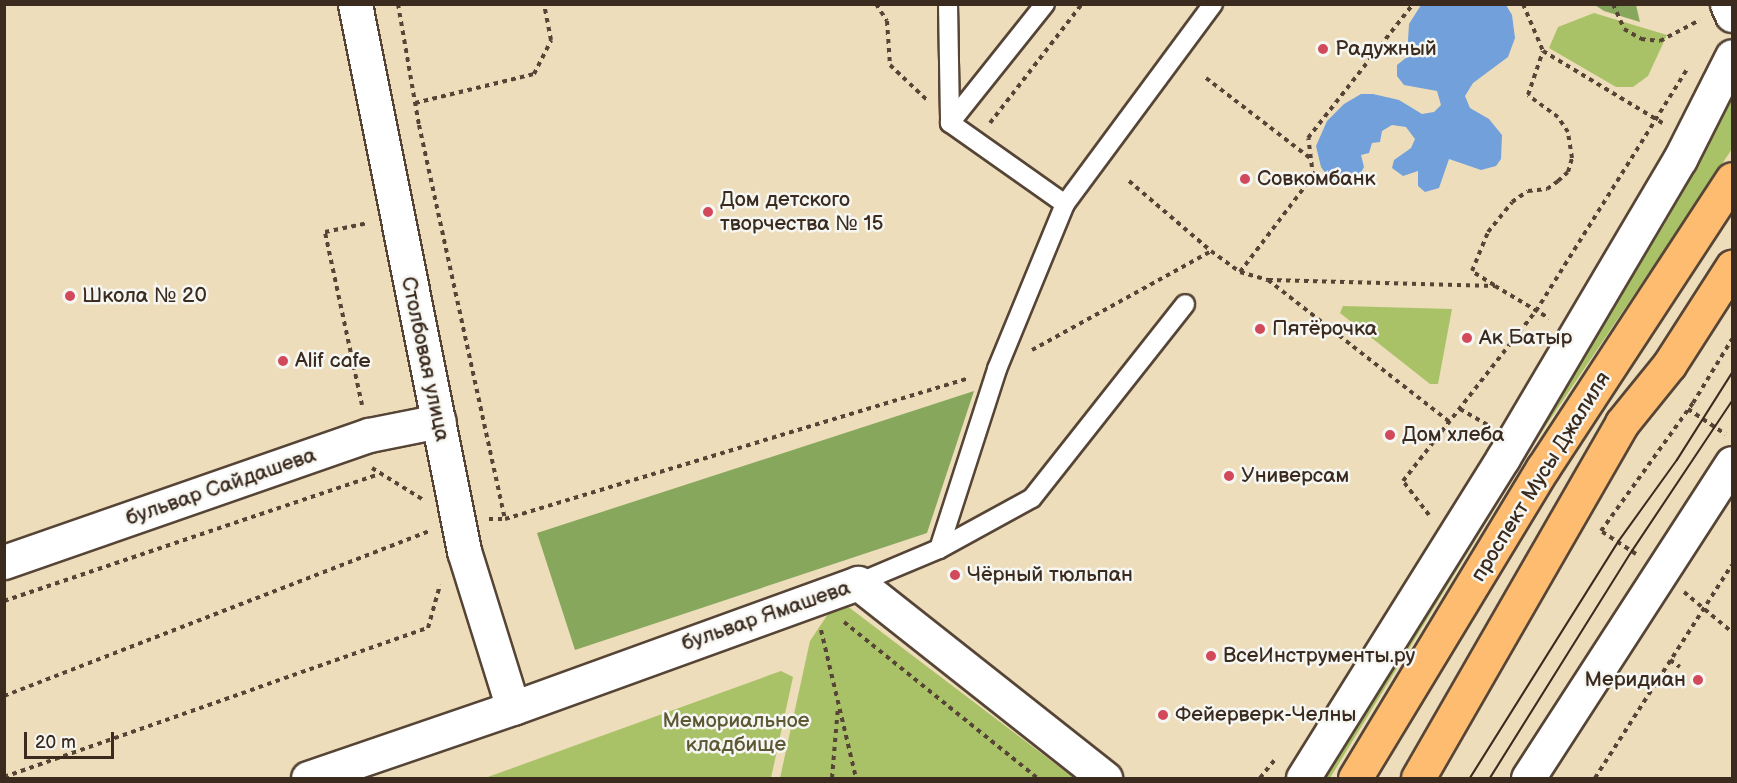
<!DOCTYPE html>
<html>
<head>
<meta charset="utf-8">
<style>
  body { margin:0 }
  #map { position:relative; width:1737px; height:783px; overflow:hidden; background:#edddbb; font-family:"Balsamiq Sans",sans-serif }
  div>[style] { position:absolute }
  .green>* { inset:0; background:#aac267 }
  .forest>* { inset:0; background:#87a85c }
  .water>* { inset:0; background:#72a0db }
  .path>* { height:4px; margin-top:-2px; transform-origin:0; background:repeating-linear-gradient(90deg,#564536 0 4.5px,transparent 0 9px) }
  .roads { filter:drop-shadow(2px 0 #564536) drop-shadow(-2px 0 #564536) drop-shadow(0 2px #564536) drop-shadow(0 -2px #564536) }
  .service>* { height:18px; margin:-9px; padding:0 9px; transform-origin:9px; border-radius:9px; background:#fff }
  .minor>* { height:33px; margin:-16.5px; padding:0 16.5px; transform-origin:16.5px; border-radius:16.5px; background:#fff }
  .tertiary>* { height:33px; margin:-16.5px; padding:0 16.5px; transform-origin:16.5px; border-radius:16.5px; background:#fff }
  .primary>* { height:33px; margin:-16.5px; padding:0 16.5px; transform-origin:16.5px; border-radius:16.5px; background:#fdbc70 }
  .tram>* { height:1.5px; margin:-0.75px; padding:0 0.75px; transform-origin:0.75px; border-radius:0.75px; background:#3b2a1e }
  .dots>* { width:16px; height:16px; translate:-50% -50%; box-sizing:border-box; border:3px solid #f6f6f2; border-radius:50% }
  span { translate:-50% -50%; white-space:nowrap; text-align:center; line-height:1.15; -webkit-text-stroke:5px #f6f6f2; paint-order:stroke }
  .poi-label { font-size:21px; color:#3b2a1e }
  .left { translate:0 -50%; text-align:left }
  .right { translate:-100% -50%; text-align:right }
  .street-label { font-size:21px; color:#3b2a1e }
  .park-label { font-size:21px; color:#5c5834 }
  .frame { position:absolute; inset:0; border:6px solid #3b2a1e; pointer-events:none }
  .scale { position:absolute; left:24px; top:732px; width:90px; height:27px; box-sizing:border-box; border:3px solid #3b2a1e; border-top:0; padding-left:8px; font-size:18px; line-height:21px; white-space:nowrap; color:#3b2a1e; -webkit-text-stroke:4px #f6f6f2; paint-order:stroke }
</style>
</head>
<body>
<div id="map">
  <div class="green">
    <i style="clip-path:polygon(1594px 13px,1667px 35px,1648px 76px,1633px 87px,1616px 87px,1549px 48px,1558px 27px)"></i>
    <i style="clip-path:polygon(1732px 92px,1732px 149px,1537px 439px,1330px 778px,1318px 778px,1664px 225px)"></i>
    <i style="clip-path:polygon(1343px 306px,1452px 309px,1438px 384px,1430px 384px,1340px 313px)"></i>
    <i style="clip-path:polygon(838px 599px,1074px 778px,780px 778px,810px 641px)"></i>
    <i style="clip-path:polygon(781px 671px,793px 677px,771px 778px,485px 778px)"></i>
  </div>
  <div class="forest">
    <i style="clip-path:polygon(1595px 5px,1636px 5px,1640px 22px,1604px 11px)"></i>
    <i style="clip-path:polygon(974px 391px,927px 533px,575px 650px,537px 533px)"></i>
  </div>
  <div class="water">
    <i style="clip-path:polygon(1421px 5px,1506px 5px,1512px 15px,1515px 38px,1508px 57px,1473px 83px,1465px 96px,1470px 108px,1489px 119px,1502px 135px,1501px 159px,1496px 166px,1481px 170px,1449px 159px,1439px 188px,1425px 192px,1418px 186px,1418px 171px,1403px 176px,1392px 168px,1394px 160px,1411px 148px,1415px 139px,1406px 127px,1392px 125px,1382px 131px,1380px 142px,1372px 143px,1369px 153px,1361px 155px,1364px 167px,1357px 180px,1338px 184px,1331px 181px,1321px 167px,1316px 146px,1327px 121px,1344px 104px,1361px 94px,1373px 94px,1399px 100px,1422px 114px,1434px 112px,1441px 105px,1437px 91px,1404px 85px,1397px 76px,1397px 65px,1407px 57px,1409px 24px)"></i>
  </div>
  <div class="path">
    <i style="left:398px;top:4px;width:123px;rotate:80.2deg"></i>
    <i style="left:419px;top:125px;width:403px;rotate:77.7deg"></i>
    <i style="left:876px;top:4px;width:20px;rotate:57deg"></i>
    <i style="left:887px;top:21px;width:44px;rotate:86.1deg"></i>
    <i style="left:890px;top:65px;width:50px;rotate:43.4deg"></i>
    <i style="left:1523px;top:4px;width:51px;rotate:66.9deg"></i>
    <i style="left:1543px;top:51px;width:141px;rotate:31.1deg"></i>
    <i style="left:1613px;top:4px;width:27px;rotate:66deg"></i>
    <i style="left:1624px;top:29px;width:20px;rotate:30deg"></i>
    <i style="left:1641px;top:39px;width:19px;rotate:6deg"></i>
    <i style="left:1660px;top:41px;width:45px;rotate:-27.7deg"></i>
    <i style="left:1206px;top:78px;width:131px;rotate:37.6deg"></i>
    <i style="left:415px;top:103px;width:122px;rotate:-13.7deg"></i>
    <i style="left:534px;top:74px;width:38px;rotate:-63deg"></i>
    <i style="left:551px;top:40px;width:37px;rotate:-101deg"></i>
    <i style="left:990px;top:123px;width:150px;rotate:-52.3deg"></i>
    <i style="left:1129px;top:181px;width:108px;rotate:40.5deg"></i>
    <i style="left:1211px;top:251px;width:36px;rotate:36deg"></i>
    <i style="left:1240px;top:272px;width:29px;rotate:16deg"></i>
    <i style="left:1268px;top:280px;width:231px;rotate:38deg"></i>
    <i style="left:1240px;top:272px;width:121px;rotate:-52.8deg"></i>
    <i style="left:1313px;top:176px;width:38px;rotate:-97deg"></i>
    <i style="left:1308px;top:138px;width:170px;rotate:-51.9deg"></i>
    <i style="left:1268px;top:280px;width:227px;rotate:1.5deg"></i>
    <i style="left:1495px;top:286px;width:63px;rotate:30.7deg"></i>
    <i style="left:1494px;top:285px;width:26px;rotate:-148deg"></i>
    <i style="left:1472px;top:271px;width:42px;rotate:-67.7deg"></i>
    <i style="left:1488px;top:232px;width:38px;rotate:-51deg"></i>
    <i style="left:1512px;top:202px;width:19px;rotate:-35deg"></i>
    <i style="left:1528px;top:191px;width:19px;rotate:-6deg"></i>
    <i style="left:1547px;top:189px;width:14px;rotate:-36deg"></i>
    <i style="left:1558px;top:181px;width:13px;rotate:-42deg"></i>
    <i style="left:1568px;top:172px;width:15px;rotate:-74deg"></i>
    <i style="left:1572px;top:158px;width:26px;rotate:-99deg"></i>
    <i style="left:1568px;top:132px;width:18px;rotate:-124deg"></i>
    <i style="left:1558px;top:117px;width:37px;rotate:-144deg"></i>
    <i style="left:1528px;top:95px;width:46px;rotate:-71.2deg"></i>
    <i style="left:1032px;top:350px;width:205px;rotate:-28.9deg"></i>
    <i style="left:362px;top:405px;width:177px;rotate:-102.1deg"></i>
    <i style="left:325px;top:232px;width:44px;rotate:-11.8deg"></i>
    <i style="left:1460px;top:409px;width:32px;rotate:30deg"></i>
    <i style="left:1688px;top:409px;width:45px;rotate:34deg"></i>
    <i style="left:372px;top:468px;width:59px;rotate:31.8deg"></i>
    <i style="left:1429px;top:515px;width:43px;rotate:-127.4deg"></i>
    <i style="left:1403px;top:481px;width:216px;rotate:-52deg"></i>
    <i style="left:1536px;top:311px;width:285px;rotate:-58deg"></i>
    <i style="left:489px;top:519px;width:16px"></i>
    <i style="left:505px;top:519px;width:484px;rotate:-16.9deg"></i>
    <i style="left:1636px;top:554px;width:42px;rotate:-146.7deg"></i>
    <i style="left:1601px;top:531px;width:158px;rotate:-54.3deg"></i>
    <i style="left:1693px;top:403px;width:75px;rotate:-58.6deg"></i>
    <i style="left:1684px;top:592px;width:62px;rotate:39.8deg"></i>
    <i style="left:4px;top:601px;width:396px;rotate:-18.7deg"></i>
    <i style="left:844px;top:622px;width:248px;rotate:38.9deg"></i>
    <i style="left:821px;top:630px;width:152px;rotate:76.7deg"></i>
    <i style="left:1670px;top:660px;width:12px;rotate:35deg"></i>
    <i style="left:4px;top:696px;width:456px;rotate:-21.2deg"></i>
    <i style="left:4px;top:777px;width:449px;rotate:-19.4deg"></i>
    <i style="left:428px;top:628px;width:45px;rotate:-74.4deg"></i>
    <i style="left:832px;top:778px;width:71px;rotate:-85.2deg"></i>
    <i style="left:1260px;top:778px;width:26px;rotate:-51deg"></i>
    <i style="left:1595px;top:778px;width:253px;rotate:-57.3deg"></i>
  </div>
  <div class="roads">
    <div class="service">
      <i style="left:948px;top:4px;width:119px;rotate:89deg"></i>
      <i style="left:1065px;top:204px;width:249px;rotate:-53.5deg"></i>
      <i style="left:939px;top:549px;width:189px;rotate:-72.1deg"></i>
      <i style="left:997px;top:369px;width:178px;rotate:-67.6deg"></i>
      <i style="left:1065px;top:204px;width:141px;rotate:-144.8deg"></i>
      <i style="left:950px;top:123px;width:152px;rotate:-51.4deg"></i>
      <i style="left:858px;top:583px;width:88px;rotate:-22.8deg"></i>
      <i style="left:939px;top:549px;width:106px;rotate:-28.7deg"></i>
      <i style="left:1032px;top:498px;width:247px;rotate:-51.7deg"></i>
    </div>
    <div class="minor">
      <i style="left:355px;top:4px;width:558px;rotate:78.73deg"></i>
      <i style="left:464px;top:551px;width:164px;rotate:72.7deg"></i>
      <i style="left:513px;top:708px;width:367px;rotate:-19.9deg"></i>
      <i style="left:858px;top:583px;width:315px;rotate:38.3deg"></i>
      <i style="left:1727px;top:4px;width:12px;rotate:66deg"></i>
      <i style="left:4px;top:562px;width:386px;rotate:-19.2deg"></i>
      <i style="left:369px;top:435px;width:71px;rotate:-11.3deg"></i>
      <i style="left:1303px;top:778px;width:377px;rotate:-58deg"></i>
      <i style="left:1503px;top:458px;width:347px;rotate:-59.4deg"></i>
      <i style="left:1680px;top:159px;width:115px;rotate:-63.2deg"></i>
      <i style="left:1528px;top:778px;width:375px;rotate:-57.1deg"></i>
    </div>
    <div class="tertiary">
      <i style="left:308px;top:778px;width:217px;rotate:-18.9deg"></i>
    </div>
    <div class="primary">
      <i style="left:1355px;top:778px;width:363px;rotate:-58.8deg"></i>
      <i style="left:1543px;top:468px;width:345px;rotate:-56.8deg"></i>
      <i style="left:1418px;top:778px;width:409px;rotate:-60.1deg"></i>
      <i style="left:1622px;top:423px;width:75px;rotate:-51deg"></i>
      <i style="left:1669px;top:365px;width:117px;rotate:-57.3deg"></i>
    </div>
  </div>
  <div class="tram">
    <i style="left:1470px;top:778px;width:279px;rotate:-57.9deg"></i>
    <i style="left:1618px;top:542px;width:101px;rotate:-54.3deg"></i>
    <i style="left:1677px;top:460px;width:103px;rotate:-57.7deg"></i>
    <i style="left:1490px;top:778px;width:268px;rotate:-58deg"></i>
    <i style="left:1632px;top:551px;width:180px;rotate:-56.3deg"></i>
  </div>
  <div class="dots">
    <i style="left:1323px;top:49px;background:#d1495b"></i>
    <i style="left:1245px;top:179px;background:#d1495b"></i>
    <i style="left:708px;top:212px;background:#d1495b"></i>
    <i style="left:70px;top:296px;background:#d1495b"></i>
    <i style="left:1260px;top:329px;background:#d1495b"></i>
    <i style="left:1467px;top:338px;background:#d1495b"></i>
    <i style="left:283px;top:361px;background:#d1495b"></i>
    <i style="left:1390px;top:435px;background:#d1495b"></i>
    <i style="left:1229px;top:476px;background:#d1495b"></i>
    <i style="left:955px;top:575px;background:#d1495b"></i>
    <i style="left:1211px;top:656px;background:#d1495b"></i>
    <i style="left:1698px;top:680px;background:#d1495b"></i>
    <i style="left:1163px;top:715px;background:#d1495b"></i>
  </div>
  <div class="poi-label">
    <span class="left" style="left:1335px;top:49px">Радужный</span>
    <span class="left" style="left:1257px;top:179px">Совкомбанк</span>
    <span class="left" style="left:720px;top:212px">Дом детского<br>творчества № 15</span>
    <span class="left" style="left:82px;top:296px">Школа № 20</span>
    <span class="left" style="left:1272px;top:329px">Пятёрочка</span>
    <span class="left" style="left:1479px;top:338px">Ак Батыр</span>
    <span class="left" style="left:295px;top:361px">Alif cafe</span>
    <span class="left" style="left:1402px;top:435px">Дом хлеба</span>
    <span class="left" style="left:1241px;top:476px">Универсам</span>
    <span class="left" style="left:967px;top:575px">Чёрный тюльпан</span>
    <span class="left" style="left:1223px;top:656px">ВсеИнструменты.ру</span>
    <span class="right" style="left:1686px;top:680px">Меридиан</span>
    <span class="left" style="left:1175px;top:715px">Фейерверк-Челны</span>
  </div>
  <div class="street-label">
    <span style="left:425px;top:359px;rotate:78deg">Столбовая улица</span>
    <span style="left:1541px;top:477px;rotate:-58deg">проспект Мусы Джалиля</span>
    <span style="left:221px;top:487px;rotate:-19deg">бульвар Сайдашева</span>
    <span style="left:766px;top:616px;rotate:-19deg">бульвар Ямашева</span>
  </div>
  <div class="park-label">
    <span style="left:736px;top:733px">Мемориальное<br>кладбище</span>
  </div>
  <div class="frame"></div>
  <div class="scale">20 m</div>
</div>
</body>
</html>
